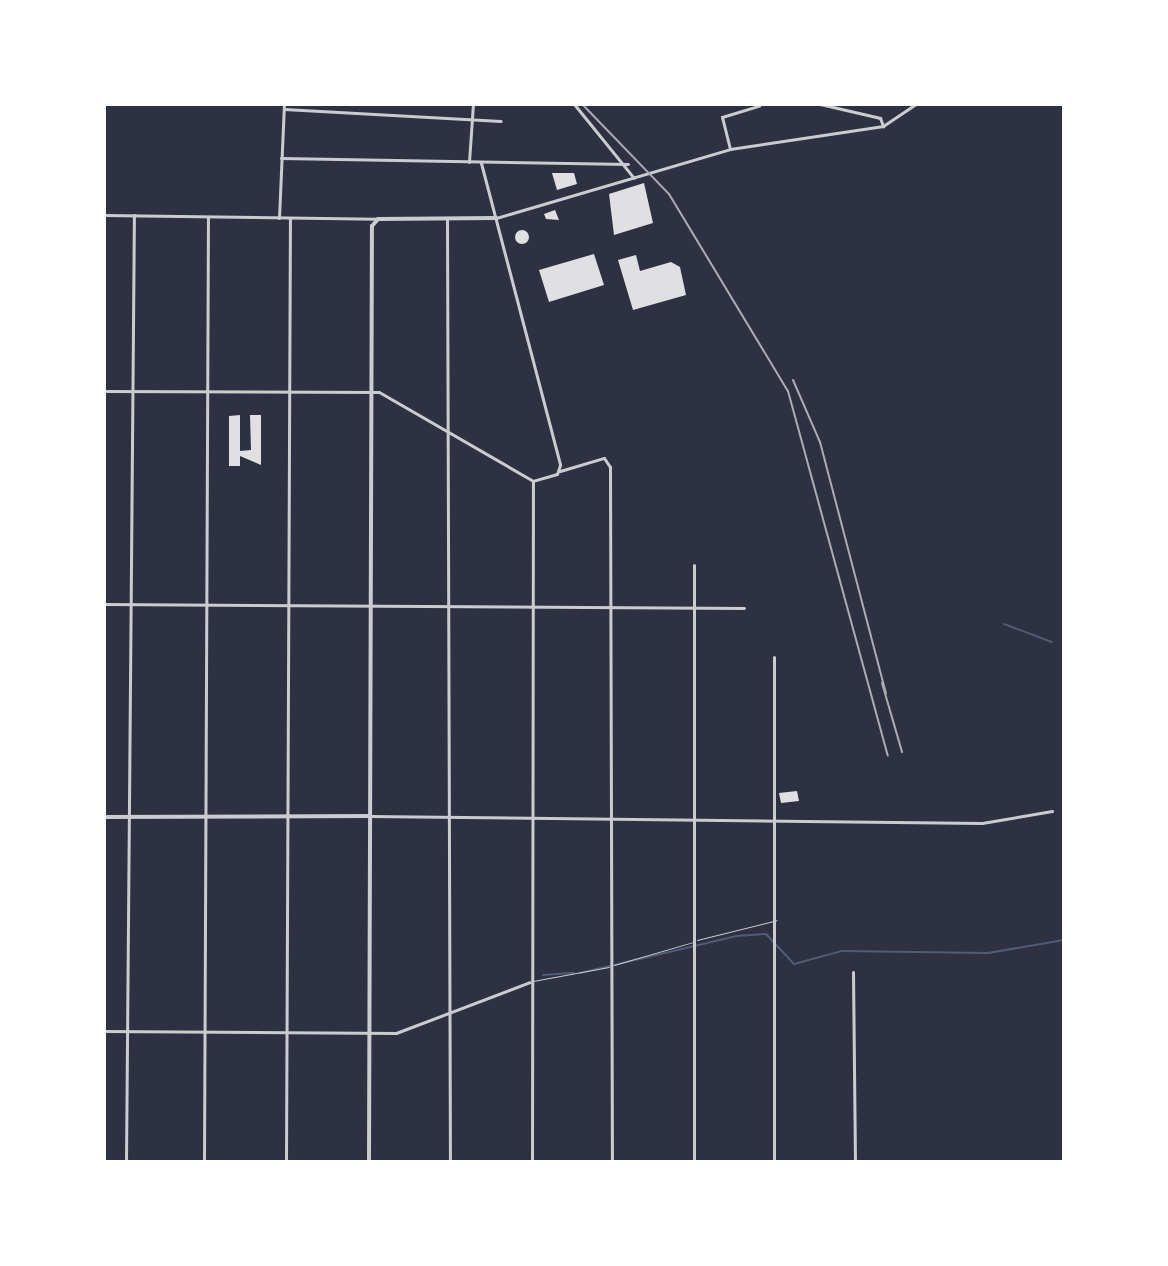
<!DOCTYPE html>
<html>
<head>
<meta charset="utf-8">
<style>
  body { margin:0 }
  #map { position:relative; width:1168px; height:1266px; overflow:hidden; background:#2d3142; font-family:"DejaVu Sans",sans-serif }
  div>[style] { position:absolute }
  .stream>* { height:2px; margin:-1px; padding:0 1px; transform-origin:1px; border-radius:1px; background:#4f5d75 }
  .building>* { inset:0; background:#e0e0e3 }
  .round { border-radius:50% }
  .path>* { height:1px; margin:-0.5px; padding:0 0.5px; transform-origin:0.5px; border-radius:0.5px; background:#fff }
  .service>* { height:1px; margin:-0.5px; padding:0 0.5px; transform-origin:0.5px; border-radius:0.5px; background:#caccd0 }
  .minor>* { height:3px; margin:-1.5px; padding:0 1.5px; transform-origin:1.5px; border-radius:1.5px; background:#caccd0 }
  .tertiary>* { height:4px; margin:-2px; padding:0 2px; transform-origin:2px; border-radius:2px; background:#caccd0 }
  .rail>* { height:2px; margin:-1px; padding:0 1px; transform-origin:1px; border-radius:1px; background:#abadb3 }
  span { translate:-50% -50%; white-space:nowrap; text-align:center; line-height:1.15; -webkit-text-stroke:7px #fff; paint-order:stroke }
  .frame { position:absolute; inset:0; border:106px solid #fff; pointer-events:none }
</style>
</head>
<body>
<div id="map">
  <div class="stream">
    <i style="left:1004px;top:624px;width:51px;rotate:20.6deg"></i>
    <i style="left:580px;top:973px;width:161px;rotate:-13.3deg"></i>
    <i style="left:737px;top:936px;width:29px;rotate:-4deg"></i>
    <i style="left:766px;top:934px;width:41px;rotate:47deg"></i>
    <i style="left:794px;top:964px;width:50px;rotate:-15.2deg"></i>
    <i style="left:842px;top:951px;width:146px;rotate:0.8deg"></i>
    <i style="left:988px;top:953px;width:77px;rotate:-9.7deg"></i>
    <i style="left:543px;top:975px;width:31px;rotate:-4deg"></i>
  </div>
  <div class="building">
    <i style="clip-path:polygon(552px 173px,574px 173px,577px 184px,557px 190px)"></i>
    <i style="clip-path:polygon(644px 183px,653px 223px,614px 235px,609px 194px)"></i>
    <i style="clip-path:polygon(555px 210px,559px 220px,546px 219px,544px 214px)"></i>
    <i class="round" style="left:515px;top:230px;width:14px;height:14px"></i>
    <i style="clip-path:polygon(594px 254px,604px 285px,549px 302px,539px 270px)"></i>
    <i style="clip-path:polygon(636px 255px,640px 271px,671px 262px,680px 267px,686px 295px,633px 310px,618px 260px)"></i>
    <i style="clip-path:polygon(240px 415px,240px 451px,251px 450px,250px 415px,261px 415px,261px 465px,240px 456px,240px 466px,229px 466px,229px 416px)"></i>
    <i style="clip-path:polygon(797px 791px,799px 801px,781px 803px,779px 793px)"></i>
  </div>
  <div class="path">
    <i style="left:1063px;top:1162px;width:1px"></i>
  </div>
  <div class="service">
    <i style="left:697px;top:940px;width:82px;rotate:-14deg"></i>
    <i style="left:614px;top:965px;width:82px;rotate:-16.2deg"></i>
    <i style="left:533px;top:981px;width:77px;rotate:-10.4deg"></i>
  </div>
  <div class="minor">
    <i style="left:574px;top:104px;width:95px;rotate:51deg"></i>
    <i style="left:820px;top:104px;width:62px;rotate:13.1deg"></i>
    <i style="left:880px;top:118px;width:9px;rotate:69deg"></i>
    <i style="left:284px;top:109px;width:217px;rotate:3.2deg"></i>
    <i style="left:730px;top:149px;width:33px;rotate:-104deg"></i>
    <i style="left:722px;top:117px;width:39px;rotate:-17deg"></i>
    <i style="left:281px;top:158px;width:347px;rotate:1deg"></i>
    <i style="left:469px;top:162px;width:58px;rotate:-86.1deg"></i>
    <i style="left:481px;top:163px;width:312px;rotate:75.3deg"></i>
    <i style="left:560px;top:465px;width:9px;rotate:108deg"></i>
    <i style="left:557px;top:474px;width:25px;rotate:164deg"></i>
    <i style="left:104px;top:215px;width:272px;rotate:0.8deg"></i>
    <i style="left:279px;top:218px;width:114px;rotate:-87.5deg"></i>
    <i style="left:496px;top:218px;width:244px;rotate:-16.4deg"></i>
    <i style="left:730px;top:149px;width:155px;rotate:-8.5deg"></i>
    <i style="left:883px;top:126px;width:40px;rotate:-34deg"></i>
    <i style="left:447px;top:219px;width:943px;rotate:89.82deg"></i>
    <i style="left:104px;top:391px;width:275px;rotate:0.2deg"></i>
    <i style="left:379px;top:392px;width:178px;rotate:30deg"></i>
    <i style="left:560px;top:471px;width:46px;rotate:-16.5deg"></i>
    <i style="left:604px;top:458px;width:11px;rotate:56deg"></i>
    <i style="left:610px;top:467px;width:695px;rotate:89.84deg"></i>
    <i style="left:104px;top:604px;width:640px;rotate:0.36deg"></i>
    <i style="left:774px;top:657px;width:505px;rotate:90deg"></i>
    <i style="left:370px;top:816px;width:612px;rotate:0.66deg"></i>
    <i style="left:982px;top:823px;width:71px;rotate:-9.7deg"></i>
    <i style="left:853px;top:972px;width:190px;rotate:89.4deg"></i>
    <i style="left:104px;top:1031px;width:292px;rotate:0.4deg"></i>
    <i style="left:396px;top:1033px;width:143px;rotate:-20.8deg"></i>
    <i style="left:126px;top:1162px;width:947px;rotate:-89.52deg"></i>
    <i style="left:204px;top:1162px;width:944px;rotate:-89.76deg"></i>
    <i style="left:286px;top:1162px;width:944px;rotate:-89.76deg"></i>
    <i style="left:532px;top:1162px;width:681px;rotate:-89.92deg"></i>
    <i style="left:694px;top:1162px;width:597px;rotate:-90deg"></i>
  </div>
  <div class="tertiary">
    <i style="left:104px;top:817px;width:265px;rotate:-0.2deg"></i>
    <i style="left:369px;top:1162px;width:936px;rotate:-89.82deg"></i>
    <i style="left:372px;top:226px;width:9px;rotate:-49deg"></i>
    <i style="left:378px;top:219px;width:118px;rotate:-0.5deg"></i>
  </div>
  <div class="rail">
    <i style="left:582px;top:104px;width:125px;rotate:46deg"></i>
    <i style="left:669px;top:194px;width:230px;rotate:58.9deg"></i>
    <i style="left:788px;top:391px;width:378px;rotate:74.7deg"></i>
    <i style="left:793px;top:380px;width:68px;rotate:66.5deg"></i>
    <i style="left:820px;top:442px;width:260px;rotate:75.3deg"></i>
    <i style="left:882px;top:683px;width:72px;rotate:73.8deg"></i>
  </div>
  <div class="frame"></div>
</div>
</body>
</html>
